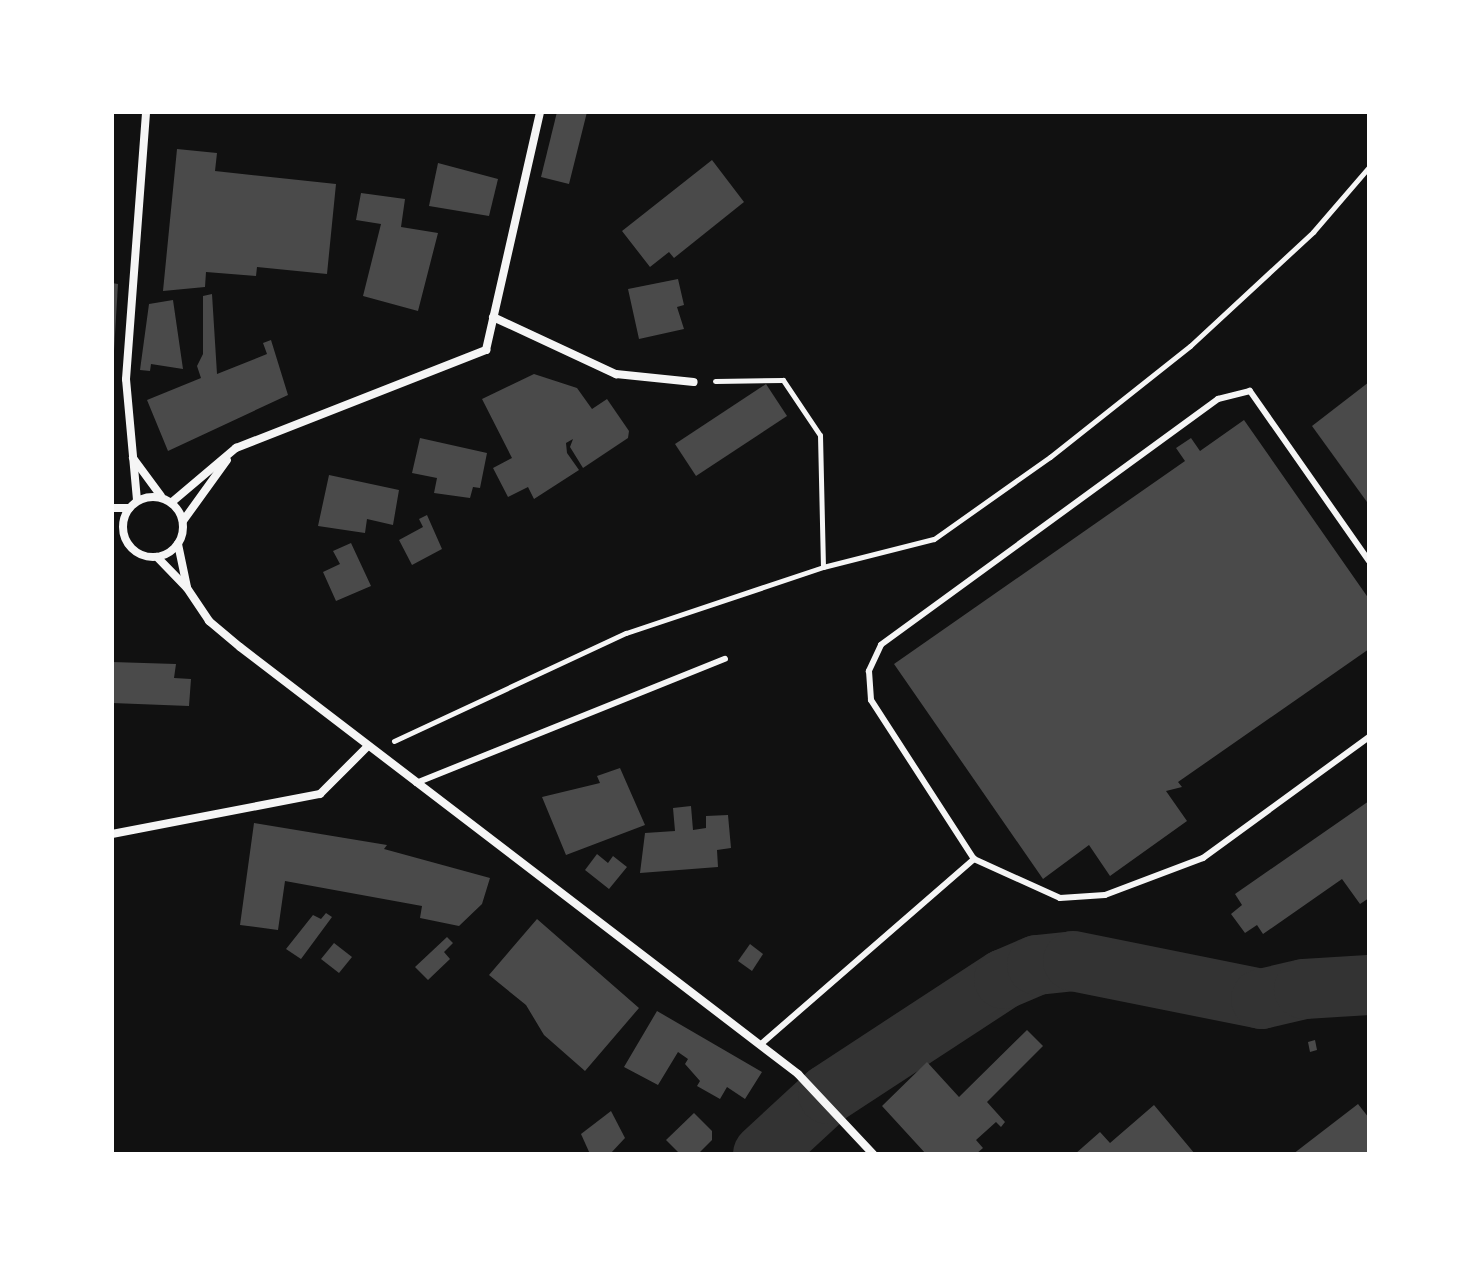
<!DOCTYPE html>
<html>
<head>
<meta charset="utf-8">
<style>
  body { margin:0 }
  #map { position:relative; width:1481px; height:1266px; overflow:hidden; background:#111; font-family:Roboto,sans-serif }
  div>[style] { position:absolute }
  .river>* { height:60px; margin:-30px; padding:0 30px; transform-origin:30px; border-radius:30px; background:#333 }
  .building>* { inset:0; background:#4a4a4a }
  .path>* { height:5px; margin:-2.5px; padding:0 2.5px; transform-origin:2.5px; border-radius:2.5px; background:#f5f5f5 }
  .service>* { height:6px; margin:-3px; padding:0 3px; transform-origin:3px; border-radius:3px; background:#f5f5f5 }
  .minor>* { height:8px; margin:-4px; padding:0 4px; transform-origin:4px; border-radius:4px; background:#f5f5f5 }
  .minor>.ring { margin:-4px; padding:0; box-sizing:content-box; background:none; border:8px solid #f5f5f5; border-radius:50% }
  span { translate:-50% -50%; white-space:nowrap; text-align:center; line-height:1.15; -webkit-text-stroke:8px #fff; paint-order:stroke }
  .frame { position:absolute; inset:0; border:114px solid #fff; pointer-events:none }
</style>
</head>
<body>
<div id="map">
  <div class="river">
    <i style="left:763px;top:1154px;width:88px;rotate:-42.7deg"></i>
    <i style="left:828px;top:1094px;width:210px;rotate:-33.2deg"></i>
    <i style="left:1004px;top:979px;width:36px;rotate:-23deg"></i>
    <i style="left:1037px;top:965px;width:36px;rotate:-6deg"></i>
    <i style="left:1073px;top:961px;width:192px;rotate:11.4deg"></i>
    <i style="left:1261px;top:999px;width:44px;rotate:-13.1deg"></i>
    <i style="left:1304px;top:989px;width:65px;rotate:-3.5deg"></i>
  </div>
  <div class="building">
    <i style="clip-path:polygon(557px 112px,587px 112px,569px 184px,541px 177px)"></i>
    <i style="clip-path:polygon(177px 149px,217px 153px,215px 171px,336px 184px,327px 274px,257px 267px,256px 276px,206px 272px,205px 287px,163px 291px)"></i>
    <i style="clip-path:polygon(712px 160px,744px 202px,674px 258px,669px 252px,650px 267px,622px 231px)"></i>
    <i style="clip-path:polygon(438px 163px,498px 179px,489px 216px,429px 206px)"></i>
    <i style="clip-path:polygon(361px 193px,405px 199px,401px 227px,438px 233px,418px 311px,363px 296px,381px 224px,356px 220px)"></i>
    <i style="clip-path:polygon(678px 279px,684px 305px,677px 307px,684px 329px,639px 339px,628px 289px)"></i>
    <i style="clip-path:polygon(112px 283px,118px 284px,114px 351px,112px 351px)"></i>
    <i style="clip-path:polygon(212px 294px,217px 374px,267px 354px,263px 343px,271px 340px,288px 395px,168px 451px,147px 400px,201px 378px,197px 366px,203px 354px,203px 296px)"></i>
    <i style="clip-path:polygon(173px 300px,183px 369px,151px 364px,150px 371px,140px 370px,149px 304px)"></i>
    <i style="clip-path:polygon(534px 374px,577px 388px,592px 409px,607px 399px,629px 431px,628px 438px,583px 468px,570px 447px,573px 439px,566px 443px,567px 453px,579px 470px,534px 499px,528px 487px,508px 497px,493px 468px,512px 458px,482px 399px)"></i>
    <i style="clip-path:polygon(1369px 382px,1369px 500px,1367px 502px,1312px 426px)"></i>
    <i style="clip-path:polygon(766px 384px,787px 416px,696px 476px,675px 444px)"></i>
    <i style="clip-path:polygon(1244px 420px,1369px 599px,1369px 649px,1178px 782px,1182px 787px,1166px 791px,1187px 821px,1110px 876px,1089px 845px,1043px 879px,894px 664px,1185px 461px,1176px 448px,1191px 438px,1200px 451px)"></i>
    <i style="clip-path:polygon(420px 438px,487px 453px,480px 488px,473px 487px,470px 498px,434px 493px,437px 478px,412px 473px)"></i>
    <i style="clip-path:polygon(329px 475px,399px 490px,393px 525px,367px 519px,365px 533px,318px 526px)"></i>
    <i style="clip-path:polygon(427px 515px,442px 549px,412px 565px,399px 540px,423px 527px,419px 519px)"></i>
    <i style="clip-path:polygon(351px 543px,371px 586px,336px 601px,323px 572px,340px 564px,333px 551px)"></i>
    <i style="clip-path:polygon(112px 662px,176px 664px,174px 678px,191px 679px,189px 706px,112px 703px)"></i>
    <i style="clip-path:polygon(620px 768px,645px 825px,566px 855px,542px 797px,600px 783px,597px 776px)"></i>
    <i style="clip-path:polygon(1369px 801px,1369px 898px,1360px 904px,1342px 879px,1263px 934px,1257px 925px,1245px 933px,1231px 914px,1242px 905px,1235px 894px)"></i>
    <i style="clip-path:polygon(691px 806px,693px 830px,706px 828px,706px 816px,728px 815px,731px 848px,717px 850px,718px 867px,640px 873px,645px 833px,675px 831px,673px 808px)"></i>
    <i style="clip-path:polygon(254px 823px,387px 845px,384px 849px,490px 878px,482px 904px,459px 926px,420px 918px,422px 906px,285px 881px,278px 930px,240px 925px)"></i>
    <i style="clip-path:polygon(597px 854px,608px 863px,613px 856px,627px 867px,609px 889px,585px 870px)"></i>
    <i style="clip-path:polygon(326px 913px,332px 917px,301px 959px,286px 949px,313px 915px,321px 919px)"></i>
    <i style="clip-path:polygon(537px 919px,639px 1008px,585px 1071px,544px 1035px,526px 1005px,489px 975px)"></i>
    <i style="clip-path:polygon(447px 937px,453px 943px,444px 952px,450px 959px,428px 980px,415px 967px)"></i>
    <i style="clip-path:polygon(334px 943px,352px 957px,339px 973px,321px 959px)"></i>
    <i style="clip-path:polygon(750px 944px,763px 954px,752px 971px,738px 961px)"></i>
    <i style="clip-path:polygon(657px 1011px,762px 1072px,745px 1099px,727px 1087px,720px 1099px,697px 1086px,700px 1081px,685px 1064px,688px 1059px,678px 1052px,658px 1085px,624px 1067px)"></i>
    <i style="clip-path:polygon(1027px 1030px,1043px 1046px,987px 1102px,1005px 1122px,1001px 1127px,996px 1122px,976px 1140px,983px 1148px,976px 1154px,926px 1154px,882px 1106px,927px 1062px,959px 1097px)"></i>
    <i style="clip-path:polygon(1315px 1040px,1317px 1050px,1310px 1052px,1308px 1042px)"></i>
    <i style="clip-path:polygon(1358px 1104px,1369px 1118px,1369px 1154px,1293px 1154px)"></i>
    <i style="clip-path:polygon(1154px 1105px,1195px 1154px,1075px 1154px,1100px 1132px,1110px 1143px)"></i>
    <i style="clip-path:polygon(611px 1111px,625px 1138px,610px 1154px,590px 1154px,581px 1134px)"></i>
    <i style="clip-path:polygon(694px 1113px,712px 1131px,712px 1140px,698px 1154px,680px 1154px,666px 1140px)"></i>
  </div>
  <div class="path">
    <i style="left:715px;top:381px;width:68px;rotate:-0.8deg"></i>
    <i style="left:783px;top:380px;width:66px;rotate:56.1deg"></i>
    <i style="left:820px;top:435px;width:132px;rotate:88.7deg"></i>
    <i style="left:394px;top:741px;width:256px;rotate:-25deg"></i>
    <i style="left:626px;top:633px;width:208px;rotate:-18.5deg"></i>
    <i style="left:823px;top:567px;width:114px;rotate:-14.2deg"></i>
    <i style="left:934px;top:539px;width:142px;rotate:-35.3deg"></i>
    <i style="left:1050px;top:457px;width:179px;rotate:-38.4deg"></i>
    <i style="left:1190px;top:346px;width:168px;rotate:-42.8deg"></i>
    <i style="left:1313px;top:232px;width:86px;rotate:-49.3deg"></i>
  </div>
  <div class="service">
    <i style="left:1369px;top:561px;width:208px;rotate:-125deg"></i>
    <i style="left:1250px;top:391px;width:33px;rotate:166deg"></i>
    <i style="left:1218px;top:399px;width:417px;rotate:143.9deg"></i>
    <i style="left:881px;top:645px;width:29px;rotate:115deg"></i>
    <i style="left:869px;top:671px;width:29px;rotate:86deg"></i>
    <i style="left:871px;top:700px;width:189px;rotate:57.1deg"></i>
    <i style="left:974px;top:859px;width:94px;rotate:24.4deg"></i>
    <i style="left:1060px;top:898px;width:45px;rotate:-3.8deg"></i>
    <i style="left:1105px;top:895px;width:105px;rotate:-20.7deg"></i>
    <i style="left:1203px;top:858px;width:205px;rotate:-36.1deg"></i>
    <i style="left:416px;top:783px;width:333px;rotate:-21.9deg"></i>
    <i style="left:760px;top:1045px;width:284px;rotate:-41deg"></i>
  </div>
  <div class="minor">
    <i style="left:493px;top:317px;width:136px;rotate:24.9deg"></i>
    <i style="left:616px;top:374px;width:78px;rotate:5.9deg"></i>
    <i style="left:133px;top:458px;width:47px;rotate:53.6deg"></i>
    <i class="ring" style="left:123px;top:497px;width:52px;height:52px"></i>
    <i style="left:137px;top:500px;width:121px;rotate:-95.2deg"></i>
    <i style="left:126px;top:379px;width:268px;rotate:-85.7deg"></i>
    <i style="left:172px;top:502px;width:84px;rotate:-40.2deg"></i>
    <i style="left:236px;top:448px;width:269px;rotate:-21.4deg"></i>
    <i style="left:486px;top:350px;width:244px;rotate:-77.2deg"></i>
    <i style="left:112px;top:508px;width:17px"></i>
    <i style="left:183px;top:521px;width:75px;rotate:-54.2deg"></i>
    <i style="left:178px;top:544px;width:44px;rotate:78.2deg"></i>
    <i style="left:157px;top:557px;width:43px;rotate:45.9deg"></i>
    <i style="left:187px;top:588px;width:40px;rotate:56deg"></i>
    <i style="left:209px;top:621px;width:40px;rotate:40deg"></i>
    <i style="left:240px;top:647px;width:703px;rotate:37.42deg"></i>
    <i style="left:798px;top:1074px;width:110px;rotate:46.8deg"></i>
    <i style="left:112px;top:834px;width:212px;rotate:-10.9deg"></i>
    <i style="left:320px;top:794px;width:65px;rotate:-45deg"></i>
  </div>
  <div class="frame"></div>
</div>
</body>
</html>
